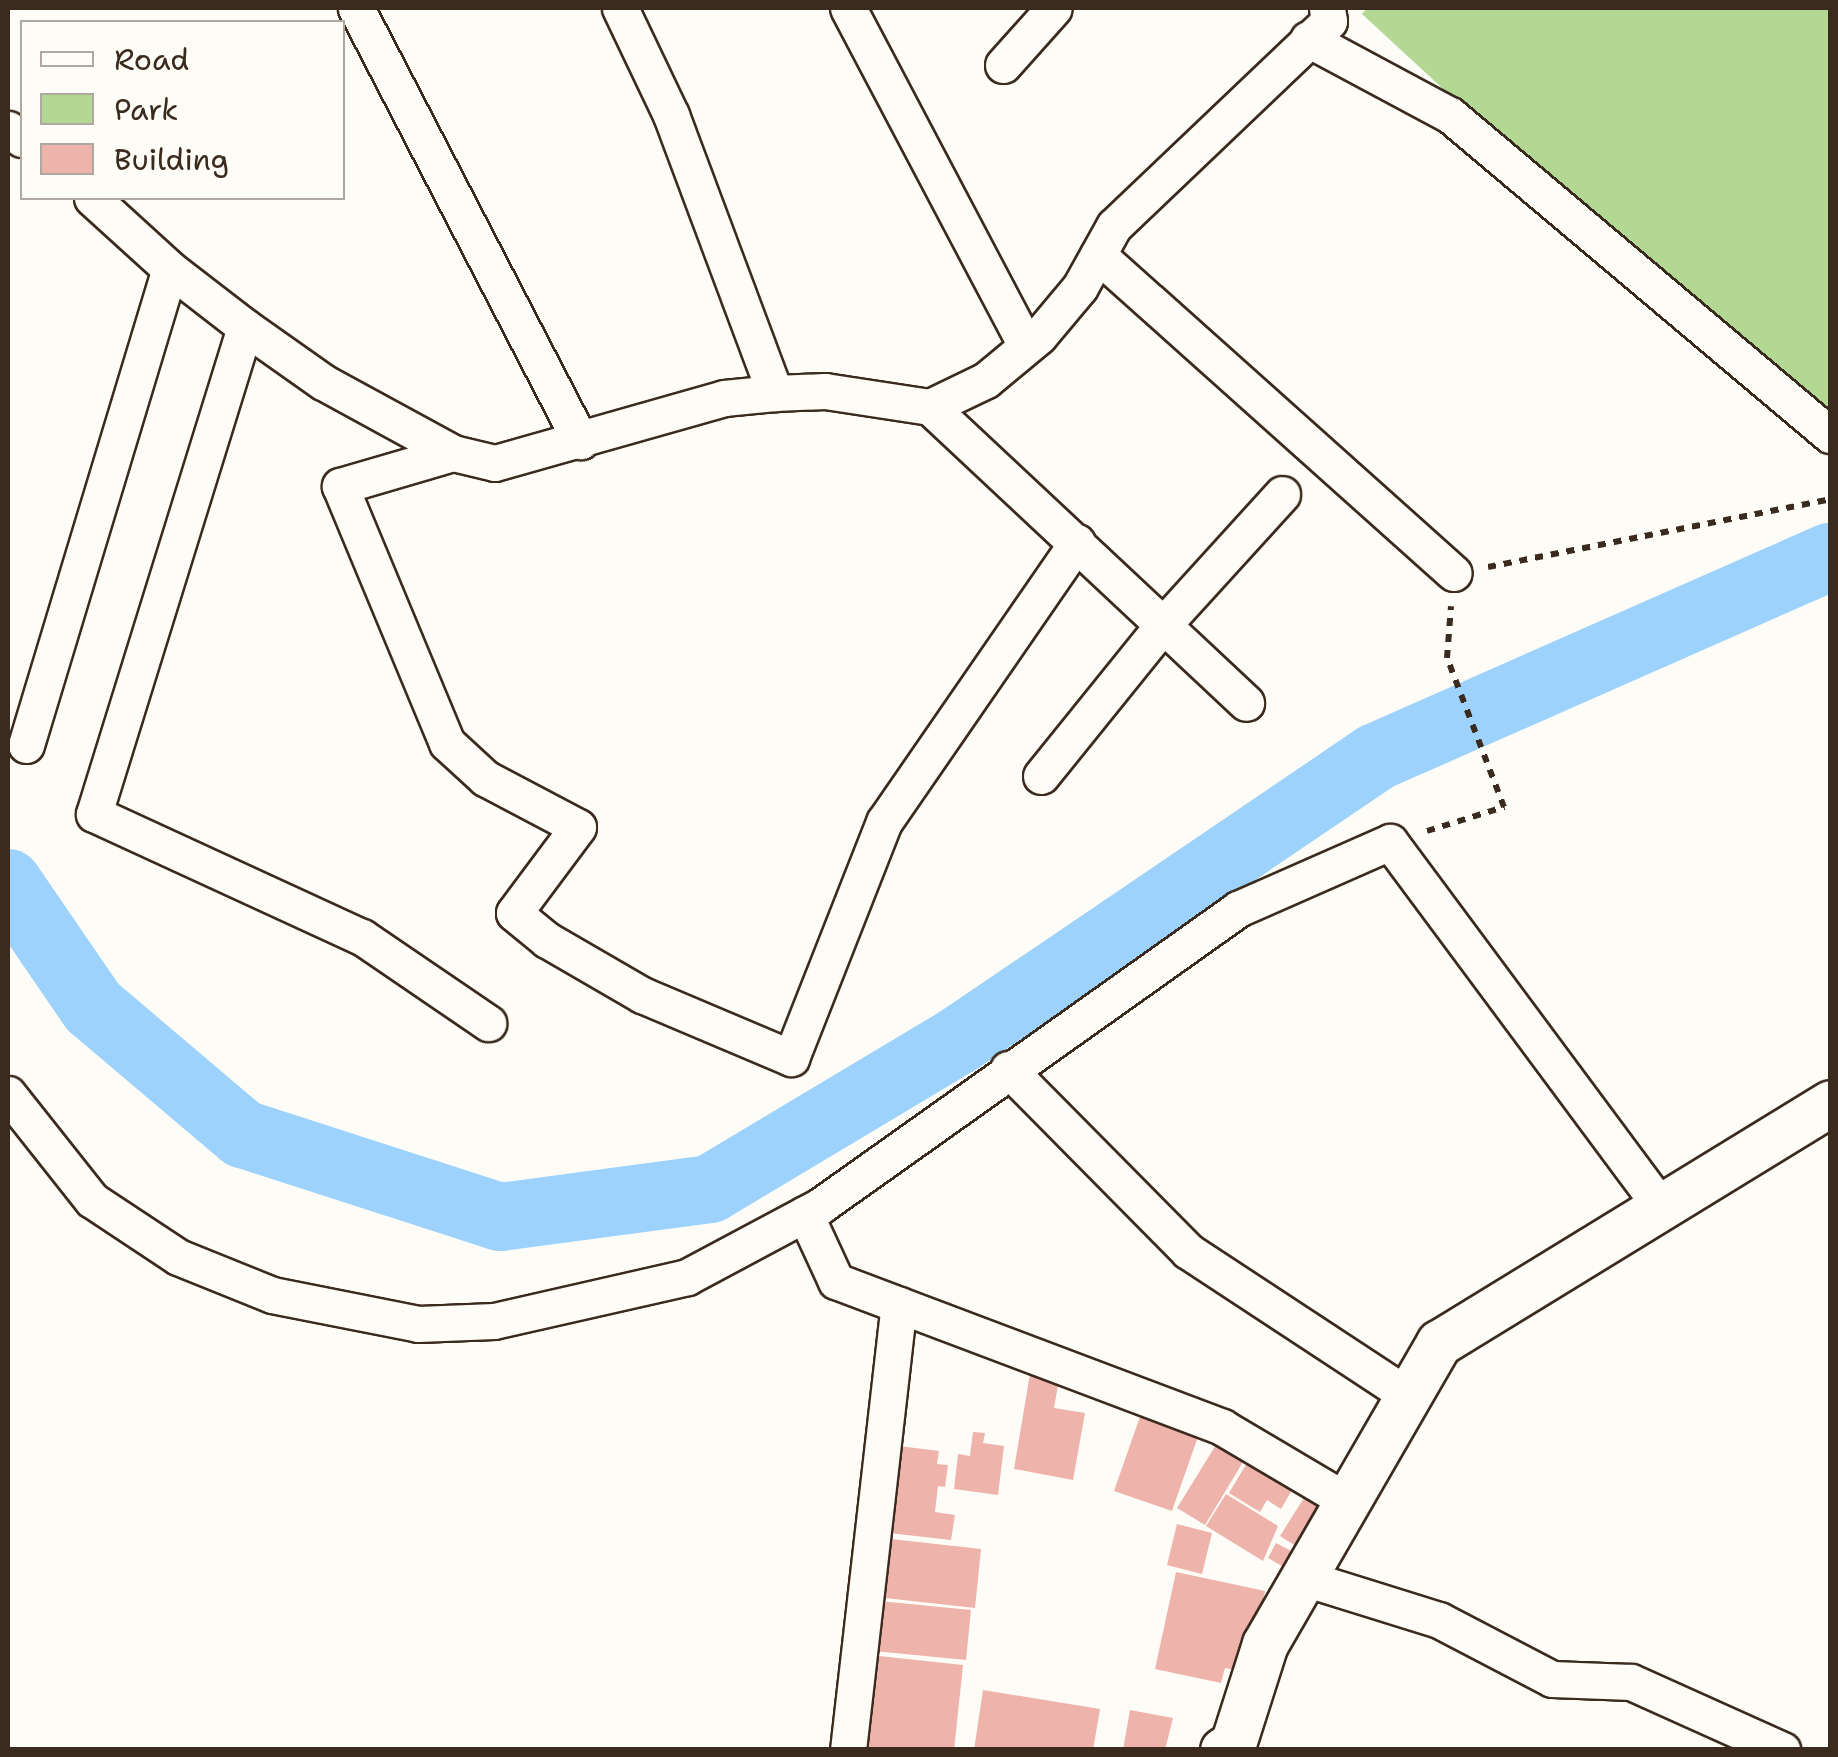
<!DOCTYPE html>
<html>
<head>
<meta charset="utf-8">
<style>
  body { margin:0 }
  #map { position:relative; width:1838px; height:1757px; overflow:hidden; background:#fdfcf7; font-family:"Shantell Sans",sans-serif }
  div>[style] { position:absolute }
  .green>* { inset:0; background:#b2d894 }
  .river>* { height:68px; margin:-34px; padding:0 34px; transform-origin:34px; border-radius:34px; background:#9cd2fb }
  .building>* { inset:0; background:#eeb3aa }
  .path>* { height:6px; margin-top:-3px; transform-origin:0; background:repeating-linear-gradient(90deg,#3b2a1e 0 8px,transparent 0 16px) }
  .roads { filter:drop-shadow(2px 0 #3b2a1e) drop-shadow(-2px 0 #3b2a1e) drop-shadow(0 2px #3b2a1e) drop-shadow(0 -2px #3b2a1e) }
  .minor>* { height:35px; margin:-17.5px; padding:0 17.5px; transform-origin:17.5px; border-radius:17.5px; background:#fdfcf7 }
  .tertiary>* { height:45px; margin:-22.5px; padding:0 22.5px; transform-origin:22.5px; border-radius:22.5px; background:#fdfcf7 }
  span { translate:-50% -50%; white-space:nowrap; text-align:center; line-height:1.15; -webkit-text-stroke:9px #fdfcf7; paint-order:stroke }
  .frame { position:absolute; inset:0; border:10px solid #3b2a1e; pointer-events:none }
  .legend { position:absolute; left:20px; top:20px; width:325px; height:180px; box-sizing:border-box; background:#fdfcf7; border:2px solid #afa8a0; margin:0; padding:12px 18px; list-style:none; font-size:30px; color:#3b2a1e }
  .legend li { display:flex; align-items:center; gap:20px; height:50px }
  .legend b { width:50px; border:2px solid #afa8a0 }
</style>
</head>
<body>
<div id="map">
  <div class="green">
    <i style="clip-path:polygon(1367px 8px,1830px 8px,1830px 446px,1362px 14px)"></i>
  </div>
  <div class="river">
    <i style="left:8px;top:883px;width:150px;rotate:55.6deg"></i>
    <i style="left:93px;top:1007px;width:197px;rotate:40.3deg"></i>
    <i style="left:243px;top:1134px;width:270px;rotate:17.9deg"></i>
    <i style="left:500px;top:1217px;width:212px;rotate:-7.6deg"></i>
    <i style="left:710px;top:1189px;width:290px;rotate:-30.9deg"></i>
    <i style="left:959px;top:1040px;width:504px;rotate:-34.16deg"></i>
    <i style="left:1376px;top:757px;width:496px;rotate:-23.8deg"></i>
  </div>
  <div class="building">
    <i style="clip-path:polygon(1032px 1362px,1061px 1367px,1054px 1408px,1085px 1413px,1073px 1480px,1014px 1469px)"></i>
    <i style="clip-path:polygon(1143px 1408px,1201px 1428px,1172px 1511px,1114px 1491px)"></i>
    <i style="clip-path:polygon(973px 1432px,985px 1433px,983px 1443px,1004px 1446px,998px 1495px,954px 1489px,958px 1454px,970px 1456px)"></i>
    <i style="clip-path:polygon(1219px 1440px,1246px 1457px,1205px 1525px,1177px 1508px)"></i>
    <i style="clip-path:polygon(891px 1445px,939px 1451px,937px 1464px,948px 1465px,945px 1487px,938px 1486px,935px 1512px,955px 1515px,951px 1540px,880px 1532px)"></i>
    <i style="clip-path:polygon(1248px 1461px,1293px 1488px,1281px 1509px,1267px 1500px,1260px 1512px,1229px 1493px)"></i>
    <i style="clip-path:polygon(1307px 1493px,1337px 1512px,1310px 1555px,1280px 1536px)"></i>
    <i style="clip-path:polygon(1226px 1494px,1278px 1526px,1263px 1561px,1206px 1526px)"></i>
    <i style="clip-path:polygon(1177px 1524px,1212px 1533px,1202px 1574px,1167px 1565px)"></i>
    <i style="clip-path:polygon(882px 1538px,981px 1549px,975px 1608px,876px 1597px)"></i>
    <i style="clip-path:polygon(1276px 1543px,1295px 1553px,1287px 1569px,1268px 1558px)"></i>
    <i style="clip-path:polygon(1176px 1572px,1265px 1591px,1248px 1673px,1225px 1668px,1221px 1683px,1155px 1669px)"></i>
    <i style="clip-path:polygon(879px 1601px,971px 1610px,966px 1660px,874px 1651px)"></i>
    <i style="clip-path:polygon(860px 1654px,963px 1665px,954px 1750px,850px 1750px)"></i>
    <i style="clip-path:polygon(983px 1690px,1100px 1709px,1093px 1750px,974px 1750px)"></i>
    <i style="clip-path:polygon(1130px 1710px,1173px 1718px,1165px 1750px,1123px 1750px)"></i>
  </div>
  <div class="path">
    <i style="left:1488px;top:567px;width:349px;rotate:-11.2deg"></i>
    <i style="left:1427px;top:831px;width:81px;rotate:-17.3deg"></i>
    <i style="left:1504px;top:807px;width:160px;rotate:-110.9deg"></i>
    <i style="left:1447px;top:658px;width:52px;rotate:-85.6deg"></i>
  </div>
  <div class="roads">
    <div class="minor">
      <i style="left:356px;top:8px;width:488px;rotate:62.6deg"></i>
      <i style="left:620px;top:8px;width:119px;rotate:64.5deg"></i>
      <i style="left:671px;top:115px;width:297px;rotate:69.5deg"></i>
      <i style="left:848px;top:8px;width:382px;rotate:62.2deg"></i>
      <i style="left:1308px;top:39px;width:161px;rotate:28.2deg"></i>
      <i style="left:1450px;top:115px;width:497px;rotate:40.1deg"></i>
      <i style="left:1003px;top:65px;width:76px;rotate:-48.2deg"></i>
      <i style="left:8px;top:129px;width:17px;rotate:36deg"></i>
      <i style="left:92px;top:198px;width:105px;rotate:42.3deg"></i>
      <i style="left:170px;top:269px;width:95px;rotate:37.7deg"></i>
      <i style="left:245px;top:327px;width:95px;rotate:35.2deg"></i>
      <i style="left:323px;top:382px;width:148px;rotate:28.6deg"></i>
      <i style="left:453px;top:453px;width:43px;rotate:13.4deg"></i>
      <i style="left:495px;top:463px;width:238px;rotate:-15.8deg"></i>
      <i style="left:724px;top:398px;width:51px;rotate:-5.6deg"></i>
      <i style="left:775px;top:393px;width:50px;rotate:-2.3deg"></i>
      <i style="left:825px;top:391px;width:106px;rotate:8.7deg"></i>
      <i style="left:930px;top:407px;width:62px;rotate:-25.7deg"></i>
      <i style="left:986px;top:380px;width:69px;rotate:-39.7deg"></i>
      <i style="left:1039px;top:336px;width:64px;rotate:-50.1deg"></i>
      <i style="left:1080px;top:287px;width:70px;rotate:-60.9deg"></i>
      <i style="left:1114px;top:226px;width:297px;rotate:-43.6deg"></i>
      <i style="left:1329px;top:21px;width:13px;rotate:-99deg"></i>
      <i style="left:1098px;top:255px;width:477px;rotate:41.8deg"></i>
      <i style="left:245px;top:327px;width:510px;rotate:107.23deg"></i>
      <i style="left:94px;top:814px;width:295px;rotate:24.7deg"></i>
      <i style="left:362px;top:937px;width:153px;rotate:34.3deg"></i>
      <i style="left:930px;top:407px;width:433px;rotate:43.1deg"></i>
      <i style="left:453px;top:453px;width:118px;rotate:163.7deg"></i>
      <i style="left:340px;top:486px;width:278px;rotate:67.4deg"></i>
      <i style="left:447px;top:743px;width:52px;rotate:42.6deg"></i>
      <i style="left:485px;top:778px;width:105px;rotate:27.8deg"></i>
      <i style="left:578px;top:827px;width:107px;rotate:126.7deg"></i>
      <i style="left:514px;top:913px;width:43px;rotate:39.3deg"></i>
      <i style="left:547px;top:940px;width:110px;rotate:30.1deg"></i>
      <i style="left:642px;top:995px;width:162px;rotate:22.9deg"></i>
      <i style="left:791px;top:1058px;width:254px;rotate:-68.5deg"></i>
      <i style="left:884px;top:822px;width:340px;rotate:-55.4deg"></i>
      <i style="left:26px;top:745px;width:497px;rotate:-73.2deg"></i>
      <i style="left:1041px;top:776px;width:194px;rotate:-51.1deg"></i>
      <i style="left:1163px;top:625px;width:177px;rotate:-47.7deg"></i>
      <i style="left:1008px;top:1069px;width:256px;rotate:45.3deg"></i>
      <i style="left:1188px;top:1251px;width:264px;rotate:33.3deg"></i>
      <i style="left:8px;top:1094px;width:135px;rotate:51.6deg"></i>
      <i style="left:92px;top:1200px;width:103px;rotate:33.5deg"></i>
      <i style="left:178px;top:1257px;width:101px;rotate:22deg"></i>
      <i style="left:272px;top:1295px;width:149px;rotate:11.2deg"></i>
      <i style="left:418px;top:1324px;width:76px;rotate:-2.3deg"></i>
      <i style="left:494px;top:1321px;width:198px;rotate:-12.8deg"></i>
      <i style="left:687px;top:1277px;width:151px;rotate:-28.1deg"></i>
      <i style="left:820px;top:1206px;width:513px;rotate:-35.39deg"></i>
      <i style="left:1238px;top:909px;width:166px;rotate:-23.8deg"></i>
      <i style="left:1390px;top:842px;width:456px;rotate:53.4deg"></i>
      <i style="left:805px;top:1214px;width:74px;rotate:65.2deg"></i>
      <i style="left:836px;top:1281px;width:413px;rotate:20.7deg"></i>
      <i style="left:1222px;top:1427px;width:145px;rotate:30.6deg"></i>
      <i style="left:1304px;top:1578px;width:141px;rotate:17.3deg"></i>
      <i style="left:1439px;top:1620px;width:127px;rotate:27.6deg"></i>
      <i style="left:1552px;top:1679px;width:79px;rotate:2.2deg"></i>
      <i style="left:1631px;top:1682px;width:166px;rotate:24.2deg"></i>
      <i style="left:848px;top:1750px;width:448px;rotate:-83.5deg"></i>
    </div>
    <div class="tertiary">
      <i style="left:1223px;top:1750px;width:12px;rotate:-31deg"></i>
      <i style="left:1233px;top:1744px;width:105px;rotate:-72.3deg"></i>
      <i style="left:1265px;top:1644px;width:348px;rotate:-60deg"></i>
      <i style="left:1439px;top:1343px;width:459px;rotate:-31.5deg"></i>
    </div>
  </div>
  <div class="frame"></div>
  <ul class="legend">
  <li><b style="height:12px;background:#fdfcf7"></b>Road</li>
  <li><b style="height:28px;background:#b2d894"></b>Park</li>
  <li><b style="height:28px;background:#eeb3aa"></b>Building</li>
  </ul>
</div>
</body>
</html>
